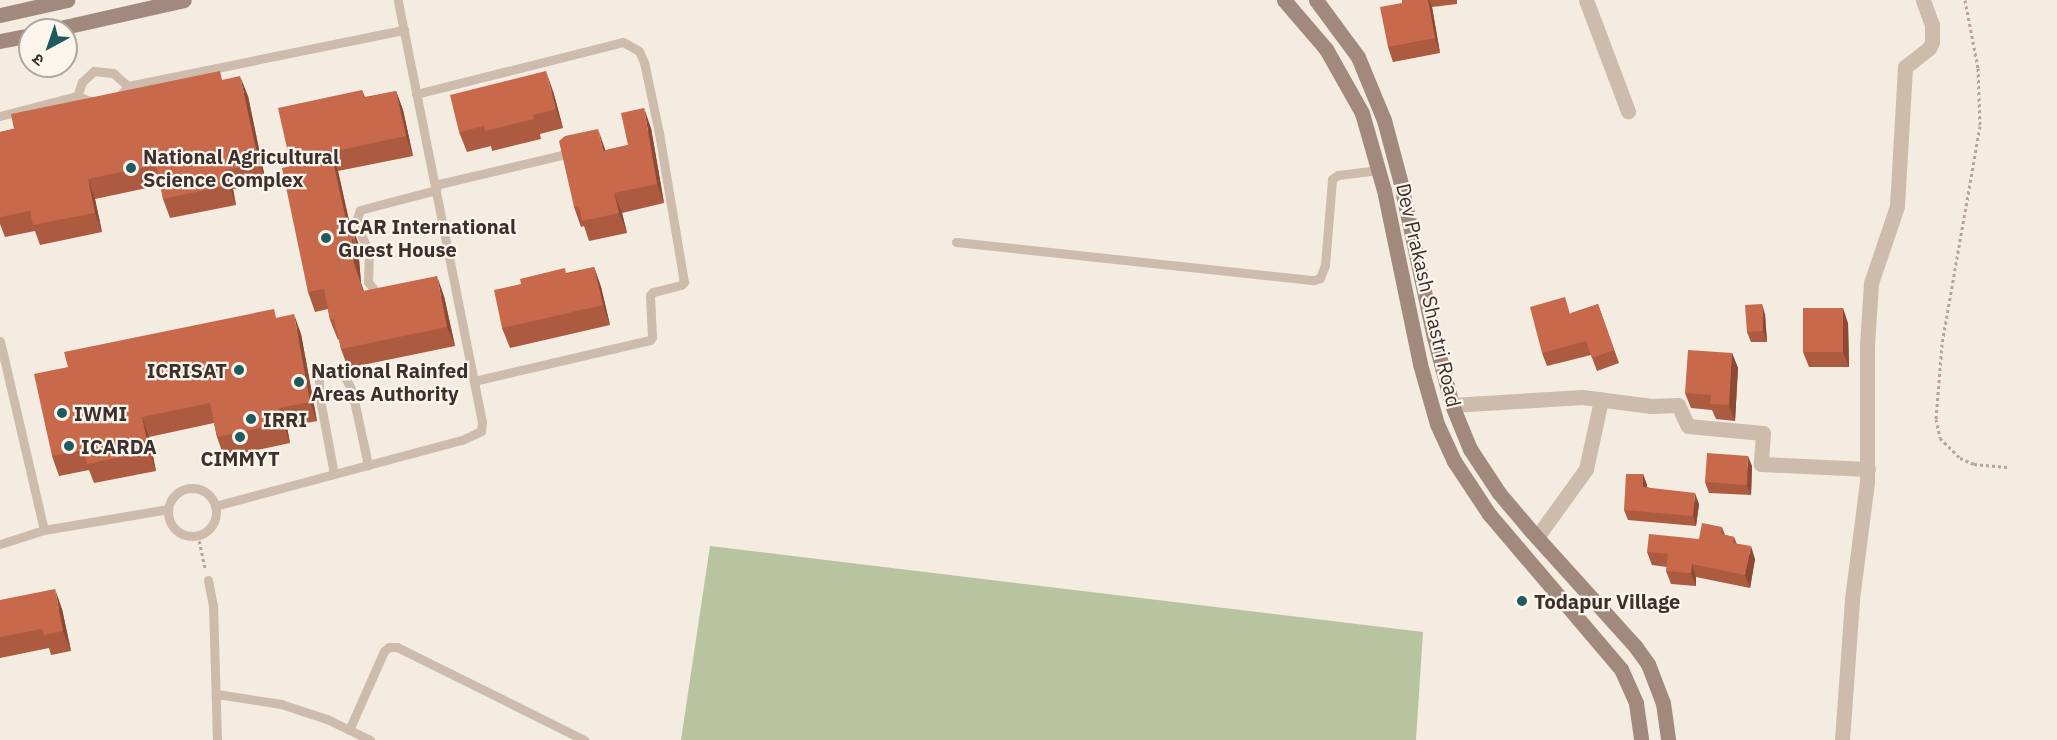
<!DOCTYPE html>
<html>
<head>
<meta charset="utf-8">
<style>
  body { margin:0 }
  #map { position:relative; width:2057px; height:740px; overflow:hidden; background:#f4ebe1; font-family:"IBM Plex Sans","Noto Sans Devanagari",sans-serif }
  div>[style] { position:absolute }
  .green>* { inset:0; background:#b8c4a0 }
  .path>* { height:3px; margin-top:-1.5px; transform-origin:0; background:repeating-linear-gradient(90deg,#b9a596 0 3px,transparent 0 6px) }
  .lane>* { height:9px; margin:-4.5px; padding:0 4.5px; transform-origin:4.5px; border-radius:4.5px; background:#cdbbac }
  .lane>.ring { margin:-4.5px; padding:0; box-sizing:content-box; background:none; border:9px solid #cdbbac; border-radius:50% }
  .street>* { height:15px; margin:-7.5px; padding:0 7.5px; transform-origin:7.5px; border-radius:7.5px; background:#cdbbac }
  .secondary>* { height:15px; margin:-7.5px; padding:0 7.5px; transform-origin:7.5px; border-radius:7.5px; background:#a18a7d }
  .wall>* { inset:0; background:#ac5a40 }
  .shaded-wall>* { inset:0; background:#8c4a34 }
  .building>* { inset:0; background:#c8694b }
  .dots>* { width:16px; height:16px; translate:-50% -50%; box-sizing:border-box; border:3px solid #fbf5ee; border-radius:50% }
  span { translate:-50% -50%; white-space:nowrap; text-align:center; line-height:1.15; -webkit-text-stroke:4.5px #fbf5ee; paint-order:stroke }
  .poi-label { font-size:20px; color:#3b302b; font-weight:700 }
  .left { translate:0 -50%; text-align:left }
  .right { translate:-100% -50%; text-align:right }
  .street-label { font-size:20px; color:#3b302b }
  .north { position:absolute; left:18px; top:18px; width:60px; height:60px; box-sizing:border-box; background:#fbf5ee; border:2px solid #aea6a0; border-radius:50%; rotate:220deg; font-size:16px; font-weight:700; line-height:24px; text-align:center; color:#3b302b }
  .north::after { content:''; display:block; margin:auto; width:21px; height:27px; background:#1f5a5e; clip-path:polygon(50% 0,100% 100%,50% 72%,0 100%) }
</style>
</head>
<body>
<div id="map">
  <div class="green">
    <i style="clip-path:polygon(710px 546px,1423px 632px,1416px 740px,681px 740px)"></i>
  </div>
  <div class="path">
    <i style="left:1965px;top:0;width:69px;rotate:79.2deg"></i>
    <i style="left:1978px;top:68px;width:58px;rotate:88deg"></i>
    <i style="left:1980px;top:126px;width:221px;rotate:99.9deg"></i>
    <i style="left:1942px;top:344px;width:75px;rotate:94.6deg"></i>
    <i style="left:1936px;top:419px;width:19px;rotate:78deg"></i>
    <i style="left:1940px;top:438px;width:28px;rotate:45deg"></i>
    <i style="left:1960px;top:458px;width:15px;rotate:23deg"></i>
    <i style="left:1974px;top:464px;width:36px;rotate:5deg"></i>
    <i style="left:198px;top:535px;width:34px;rotate:78deg"></i>
  </div>
  <div class="lane">
    <i style="left:416px;top:94px;width:213px;rotate:-14.1deg"></i>
    <i style="left:623px;top:42px;width:18px;rotate:29deg"></i>
    <i style="left:639px;top:51px;width:12px;rotate:66deg"></i>
    <i style="left:644px;top:62px;width:73px;rotate:78.1deg"></i>
    <i style="left:659px;top:133px;width:151px;rotate:80.5deg"></i>
    <i style="left:684px;top:282px;width:4px;rotate:135deg"></i>
    <i style="left:681px;top:285px;width:29px;rotate:166deg"></i>
    <i style="left:653px;top:292px;width:4px;rotate:135deg"></i>
    <i style="left:650px;top:295px;width:42px;rotate:87.3deg"></i>
    <i style="left:652px;top:337px;width:4px;rotate:124deg"></i>
    <i style="left:650px;top:340px;width:181px;rotate:166.9deg"></i>
    <i style="left:77px;top:96px;width:15px;rotate:-70deg"></i>
    <i style="left:82px;top:82px;width:16px;rotate:-43deg"></i>
    <i style="left:94px;top:71px;width:19px;rotate:6deg"></i>
    <i style="left:113px;top:73px;width:20px;rotate:41deg"></i>
    <i style="left:117px;top:99px;width:17px;rotate:-50deg"></i>
    <i style="left:128px;top:86px;width:282px;rotate:-11.5deg"></i>
    <i style="left:0;top:116px;width:80px;rotate:-14.6deg"></i>
    <i style="left:77px;top:96px;width:19px;rotate:21deg"></i>
    <i style="left:435px;top:185px;width:135px;rotate:-13.3deg"></i>
    <i style="left:956px;top:242px;width:360px;rotate:6.1deg"></i>
    <i style="left:1314px;top:280px;width:6px;rotate:-18deg"></i>
    <i style="left:1320px;top:278px;width:14px;rotate:-69deg"></i>
    <i style="left:1325px;top:265px;width:86px;rotate:-85.3deg"></i>
    <i style="left:1332px;top:179px;width:7px;rotate:-34deg"></i>
    <i style="left:1338px;top:175px;width:41px;rotate:-7deg"></i>
    <i style="left:379px;top:296px;width:18px;rotate:-128deg"></i>
    <i style="left:368px;top:282px;width:30px;rotate:-88deg"></i>
    <i style="left:369px;top:252px;width:23px;rotate:-115deg"></i>
    <i style="left:359px;top:231px;width:12px;rotate:-99deg"></i>
    <i style="left:357px;top:219px;width:9px;rotate:-72deg"></i>
    <i style="left:360px;top:210px;width:79px;rotate:-14.7deg"></i>
    <i style="left:0;top:341px;width:194px;rotate:76.9deg"></i>
    <i style="left:334px;top:474px;width:81px;rotate:-100.6deg"></i>
    <i style="left:319px;top:394px;width:17px;rotate:-90deg"></i>
    <i style="left:319px;top:377px;width:11px;rotate:-49deg"></i>
    <i style="left:326px;top:369px;width:10px"></i>
    <i style="left:336px;top:369px;width:8px;rotate:30deg"></i>
    <i style="left:343px;top:373px;width:20px;rotate:63deg"></i>
    <i style="left:352px;top:391px;width:76px;rotate:77.8deg"></i>
    <i class="ring" style="left:168px;top:488px;width:39px;height:39px"></i>
    <i style="left:215px;top:506px;width:256px;rotate:-15deg"></i>
    <i style="left:462px;top:440px;width:21px;rotate:-25deg"></i>
    <i style="left:481px;top:431px;width:9px;rotate:-84deg"></i>
    <i style="left:482px;top:422px;width:430px;rotate:-101.3deg"></i>
    <i style="left:0;top:544px;width:46px;rotate:-17.7deg"></i>
    <i style="left:44px;top:530px;width:126px;rotate:-9.6deg"></i>
    <i style="left:208px;top:580px;width:25px;rotate:79deg"></i>
    <i style="left:213px;top:605px;width:135px;rotate:88.3deg"></i>
    <i style="left:217px;top:694px;width:65px;rotate:8.9deg"></i>
    <i style="left:281px;top:704px;width:48px;rotate:18.1deg"></i>
    <i style="left:327px;top:719px;width:48px;rotate:26deg"></i>
    <i style="left:349px;top:730px;width:86px;rotate:-66.1deg"></i>
    <i style="left:384px;top:651px;width:6px;rotate:-39deg"></i>
    <i style="left:389px;top:647px;width:8px"></i>
    <i style="left:397px;top:647px;width:209px;rotate:26.4deg"></i>
  </div>
  <div class="street">
    <i style="left:1586px;top:0;width:119px;rotate:69.3deg"></i>
    <i style="left:1452px;top:405px;width:130px;rotate:-3.5deg"></i>
    <i style="left:1582px;top:397px;width:70px;rotate:7.4deg"></i>
    <i style="left:1651px;top:406px;width:27px;rotate:-2deg"></i>
    <i style="left:1678px;top:405px;width:23px;rotate:65deg"></i>
    <i style="left:1688px;top:426px;width:75px;rotate:5.3deg"></i>
    <i style="left:1763px;top:433px;width:31px;rotate:94deg"></i>
    <i style="left:1761px;top:464px;width:107px;rotate:2.7deg"></i>
    <i style="left:1537px;top:537px;width:84px;rotate:-54.2deg"></i>
    <i style="left:1586px;top:469px;width:71px;rotate:-77.7deg"></i>
    <i style="left:1842px;top:740px;width:141px;rotate:-85.9deg"></i>
    <i style="left:1852px;top:599px;width:118px;rotate:-82.7deg"></i>
    <i style="left:1867px;top:482px;width:137px;rotate:-90deg"></i>
    <i style="left:1867px;top:345px;width:62px;rotate:-86.3deg"></i>
    <i style="left:1871px;top:283px;width:81px;rotate:-71.3deg"></i>
    <i style="left:1897px;top:206px;width:139px;rotate:-86.7deg"></i>
    <i style="left:1905px;top:67px;width:31px;rotate:-38deg"></i>
    <i style="left:1929px;top:48px;width:7px;rotate:-63deg"></i>
    <i style="left:1932px;top:42px;width:17px;rotate:-90deg"></i>
    <i style="left:1932px;top:25px;width:27px;rotate:-110deg"></i>
  </div>
  <div class="secondary">
    <i style="left:1284px;top:0;width:65px;rotate:49.4deg"></i>
    <i style="left:1326px;top:49px;width:73px;rotate:60.6deg"></i>
    <i style="left:1362px;top:113px;width:80px;rotate:74.1deg"></i>
    <i style="left:1384px;top:190px;width:178px;rotate:78.3deg"></i>
    <i style="left:1420px;top:364px;width:62px;rotate:74.2deg"></i>
    <i style="left:1437px;top:424px;width:41px;rotate:65.3deg"></i>
    <i style="left:1454px;top:461px;width:64px;rotate:56.6deg"></i>
    <i style="left:1489px;top:514px;width:204px;rotate:49.6deg"></i>
    <i style="left:1621px;top:669px;width:37px;rotate:66deg"></i>
    <i style="left:1636px;top:703px;width:37px;rotate:82deg"></i>
    <i style="left:1316px;top:0;width:71px;rotate:53.6deg"></i>
    <i style="left:1358px;top:57px;width:68px;rotate:67.6deg"></i>
    <i style="left:1384px;top:120px;width:62px;rotate:75.1deg"></i>
    <i style="left:1400px;top:180px;width:161px;rotate:77.8deg"></i>
    <i style="left:1434px;top:337px;width:70px;rotate:75.2deg"></i>
    <i style="left:1452px;top:405px;width:48px;rotate:67.8deg"></i>
    <i style="left:1470px;top:449px;width:53px;rotate:56.6deg"></i>
    <i style="left:1499px;top:493px;width:51px;rotate:49.8deg"></i>
    <i style="left:1532px;top:532px;width:154px;rotate:47.9deg"></i>
    <i style="left:1635px;top:646px;width:22px;rotate:54deg"></i>
    <i style="left:1648px;top:664px;width:42px;rotate:69deg"></i>
    <i style="left:1663px;top:703px;width:37px;rotate:82deg"></i>
    <i style="left:0;top:15px;width:69px;rotate:-12.6deg"></i>
    <i style="left:51px;top:30px;width:136px;rotate:-12.7deg"></i>
    <i style="left:0;top:41px;width:31px;rotate:-11deg"></i>
  </div>
  <div class="wall">
    <i style="clip-path:polygon(1402px 0,1457px 0,1457px 4px,1432px 7px,1440px 53px,1393px 62px,1388px 47px,1402px 3px)"></i>
    <i style="clip-path:polygon(223px 80px,248px 96px,266px 183px,233px 189px,236px 205px,170px 218px,163px 199px,161px 185px,95px 199px,102px 232px,40px 245px,35px 231px,5px 237px,0 224px,0 132px)"></i>
    <i style="clip-path:polygon(362px 90px,365px 97px,396px 91px,403px 110px,413px 156px,338px 171px,349px 220px,362px 253px,362px 258px,359px 259px,361px 283px,364px 291px,444px 296px,455px 346px,348px 368px,341px 349px,339px 339px,338px 340px,330px 320px,328px 309px,315px 312px,308px 292px,291px 166px)"></i>
    <i style="clip-path:polygon(553px 91px,563px 128px,540px 134px,541px 139px,492px 151px,491px 146px,467px 152px,459px 132px)"></i>
    <i style="clip-path:polygon(651px 128px,664px 203px,622px 213px,627px 233px,589px 241px,584px 226px,581px 227px,574px 207px,606px 150px,628px 145px)"></i>
    <i style="clip-path:polygon(594px 267px,601px 287px,610px 325px,510px 348px,502px 328px,566px 273px)"></i>
    <i style="clip-path:polygon(1598px 304px,1619px 363px,1597px 371px,1591px 355px,1547px 366px,1542px 353px,1571px 313px)"></i>
    <i style="clip-path:polygon(1765px 314px,1767px 342px,1751px 342px,1747px 332px)"></i>
    <i style="clip-path:polygon(277px 318px,301px 334px,317px 421px,287px 427px,290px 443px,224px 457px,217px 437px,214px 423px,149px 437px,156px 471px,94px 483px,89px 470px,59px 476px,52px 456px,68px 367px)"></i>
    <i style="clip-path:polygon(1848px 323px,1849px 367px,1809px 367px,1803px 352px)"></i>
    <i style="clip-path:polygon(1732px 353px,1738px 368px,1735px 421px,1716px 419px,1712px 410px,1691px 408px,1685px 393px)"></i>
    <i style="clip-path:polygon(1752px 466px,1751px 495px,1709px 493px,1705px 482px)"></i>
    <i style="clip-path:polygon(1643px 474px,1647px 485px,1647px 487px,1699px 504px,1696px 526px,1628px 520px,1624px 510px)"></i>
    <i style="clip-path:polygon(1722px 527px,1725px 535px,1734px 537px,1737px 544px,1755px 559px,1750px 588px,1696px 577px,1696px 586px,1671px 584px,1666px 571px,1667px 567px,1652px 565px,1647px 552px,1699px 539px)"></i>
    <i style="clip-path:polygon(0 600px,62px 609px,71px 651px,51px 655px,49px 648px,0 658px)"></i>
  </div>
  <div class="shaded-wall">
    <i style="clip-path:polygon(1428px 0,1429px 0,1432px 7px,1440px 53px,1435px 38px)"></i>
    <i style="clip-path:polygon(546px 71px,553px 91px,563px 128px,556px 109px)"></i>
    <i style="clip-path:polygon(240px 76px,248px 96px,266px 183px,259px 163px)"></i>
    <i style="clip-path:polygon(396px 91px,403px 110px,413px 156px,406px 136px)"></i>
    <i style="clip-path:polygon(644px 108px,651px 128px,664px 203px,657px 184px)"></i>
    <i style="clip-path:polygon(598px 129px,605px 149px,610px 171px,603px 151px)"></i>
    <i style="clip-path:polygon(331px 152px,338px 171px,353px 240px,346px 220px)"></i>
    <i style="clip-path:polygon(226px 170px,233px 189px,236px 205px,229px 185px)"></i>
    <i style="clip-path:polygon(88px 179px,95px 199px,102px 232px,95px 213px)"></i>
    <i style="clip-path:polygon(614px 193px,622px 213px,627px 233px,619px 213px)"></i>
    <i style="clip-path:polygon(355px 234px,362px 253px,362px 258px,355px 239px)"></i>
    <i style="clip-path:polygon(352px 239px,359px 259px,361px 283px,370px 311px,363px 291px,354px 263px)"></i>
    <i style="clip-path:polygon(594px 267px,601px 287px,610px 325px,603px 305px)"></i>
    <i style="clip-path:polygon(437px 276px,444px 296px,455px 346px,447px 327px)"></i>
    <i style="clip-path:polygon(1762px 304px,1765px 314px,1767px 342px,1763px 331px)"></i>
    <i style="clip-path:polygon(1843px 308px,1848px 323px,1849px 367px,1843px 352px)"></i>
    <i style="clip-path:polygon(294px 314px,301px 334px,317px 421px,310px 402px)"></i>
    <i style="clip-path:polygon(1732px 353px,1738px 368px,1735px 421px,1729px 405px)"></i>
    <i style="clip-path:polygon(279px 408px,287px 427px,290px 443px,283px 423px)"></i>
    <i style="clip-path:polygon(142px 417px,149px 437px,156px 471px,149px 451px)"></i>
    <i style="clip-path:polygon(1748px 456px,1752px 466px,1751px 495px,1747px 485px)"></i>
    <i style="clip-path:polygon(1643px 474px,1647px 485px,1647px 497px,1643px 487px)"></i>
    <i style="clip-path:polygon(1695px 493px,1699px 504px,1696px 526px,1693px 516px)"></i>
    <i style="clip-path:polygon(1751px 546px,1755px 559px,1750px 588px,1745px 575px)"></i>
    <i style="clip-path:polygon(1692px 564px,1696px 577px,1696px 586px,1691px 573px)"></i>
    <i style="clip-path:polygon(55px 589px,62px 609px,71px 651px,63px 631px)"></i>
  </div>
  <div class="building">
    <i style="clip-path:polygon(1402px 0,1428px 0,1435px 38px,1388px 47px,1380px 7px,1402px 3px)"></i>
    <i style="clip-path:polygon(220px 71px,222px 80px,240px 76px,259px 163px,226px 170px,229px 185px,163px 199px,156px 165px,88px 179px,95px 213px,33px 225px,30px 211px,0 217px,0 132px,14px 129px,11px 114px)"></i>
    <i style="clip-path:polygon(546px 71px,556px 109px,533px 115px,534px 119px,485px 131px,484px 126px,459px 132px,450px 95px)"></i>
    <i style="clip-path:polygon(362px 90px,364px 98px,396px 91px,406px 136px,331px 152px,346px 220px,348px 219px,355px 234px,355px 239px,352px 239px,354px 263px,363px 291px,437px 276px,447px 327px,341px 349px,334px 319px,330px 320px,324px 289px,308px 292px,282px 168px,291px 166px,278px 108px)"></i>
    <i style="clip-path:polygon(644px 108px,657px 184px,614px 193px,619px 213px,582px 221px,579px 206px,574px 207px,559px 141px,565px 136px,598px 129px,603px 151px,628px 145px,621px 113px)"></i>
    <i style="clip-path:polygon(594px 267px,603px 305px,502px 328px,494px 290px,521px 284px,520px 279px,565px 268px,566px 274px)"></i>
    <i style="clip-path:polygon(1565px 297px,1570px 314px,1598px 304px,1614px 350px,1592px 358px,1586px 341px,1542px 353px,1530px 307px)"></i>
    <i style="clip-path:polygon(1762px 304px,1763px 331px,1747px 332px,1745px 305px)"></i>
    <i style="clip-path:polygon(1803px 308px,1843px 308px,1843px 352px,1803px 352px)"></i>
    <i style="clip-path:polygon(274px 309px,276px 318px,294px 314px,310px 402px,279px 408px,283px 423px,217px 437px,210px 403px,142px 417px,149px 451px,87px 464px,84px 450px,52px 456px,34px 374px,68px 367px,64px 352px)"></i>
    <i style="clip-path:polygon(1688px 350px,1732px 353px,1729px 405px,1710px 404px,1711px 395px,1685px 393px)"></i>
    <i style="clip-path:polygon(1707px 453px,1748px 456px,1747px 485px,1705px 482px)"></i>
    <i style="clip-path:polygon(1626px 474px,1643px 474px,1643px 487px,1695px 493px,1693px 516px,1624px 510px)"></i>
    <i style="clip-path:polygon(1702px 523px,1722px 527px,1721px 534px,1734px 537px,1733px 543px,1751px 546px,1745px 575px,1692px 564px,1691px 573px,1666px 571px,1668px 554px,1647px 552px,1649px 534px,1699px 539px)"></i>
    <i style="clip-path:polygon(55px 589px,63px 631px,44px 635px,42px 629px,0 637px,0 600px)"></i>
  </div>
  <div class="dots">
    <i style="left:131px;top:168px;background:#1f5a5e"></i>
    <i style="left:326px;top:238px;background:#1f5a5e"></i>
    <i style="left:239px;top:370px;background:#1f5a5e"></i>
    <i style="left:299px;top:382px;background:#1f5a5e"></i>
    <i style="left:62px;top:413px;background:#1f5a5e"></i>
    <i style="left:251px;top:419px;background:#1f5a5e"></i>
    <i style="left:240px;top:437px;background:#1f5a5e"></i>
    <i style="left:69px;top:446px;background:#1f5a5e"></i>
    <i style="left:1522px;top:601px;background:#1f5a5e"></i>
  </div>
  <div class="poi-label">
    <span class="left" style="left:143px;top:168px">National Agricultural<br>Science Complex</span>
    <span class="left" style="left:338px;top:238px">ICAR International<br>Guest House</span>
    <span class="right" style="left:227px;top:370px">ICRISAT</span>
    <span class="left" style="left:311px;top:382px">National Rainfed<br>Areas Authority</span>
    <span class="left" style="left:74px;top:413px">IWMI</span>
    <span class="left" style="left:263px;top:419px">IRRI</span>
    <span class="left" style="left:81px;top:446px">ICARDA</span>
    <span style="left:240px;top:458px">CIMMYT</span>
    <span class="left" style="left:1534px;top:601px">Todapur Village</span>
  </div>
  <div class="street-label">
    <span style="left:1429px;top:295px;rotate:77deg">Dev Prakash Shastri Road</span>
  </div>
  <div class="north">उ</div>
</div>
</body>
</html>
